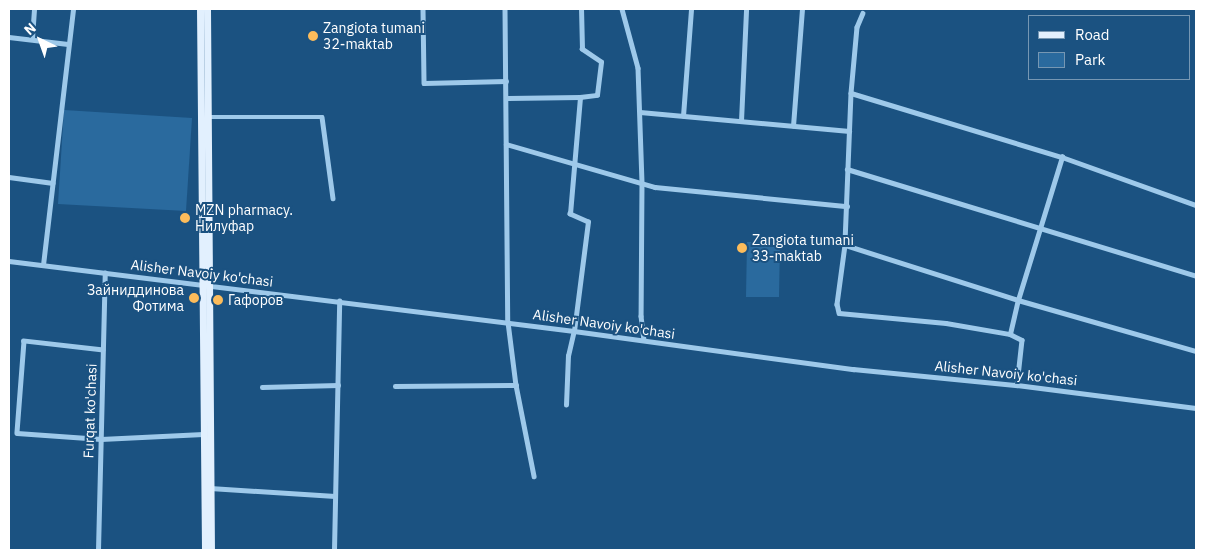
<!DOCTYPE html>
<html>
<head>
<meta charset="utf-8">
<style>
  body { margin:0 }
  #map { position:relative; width:1205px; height:559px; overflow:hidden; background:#1b5281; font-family:"IBM Plex Sans",sans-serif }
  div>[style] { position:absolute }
  .green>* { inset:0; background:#2a6a9e }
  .minor>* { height:4.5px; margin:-2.25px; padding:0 2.25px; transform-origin:2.25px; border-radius:2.25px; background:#9ec9ea }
  .primary>* { height:7px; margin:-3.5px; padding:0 3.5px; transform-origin:3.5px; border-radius:3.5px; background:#e2f0fe }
  .dots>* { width:14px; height:14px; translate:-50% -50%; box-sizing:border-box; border:2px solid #1b5281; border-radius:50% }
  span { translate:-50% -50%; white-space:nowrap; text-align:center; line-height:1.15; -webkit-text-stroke:4px #1b5281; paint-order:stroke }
  .poi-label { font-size:14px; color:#fff }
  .left { translate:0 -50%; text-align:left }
  .right { translate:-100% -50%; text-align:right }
  .street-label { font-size:14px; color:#fff }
  .frame { position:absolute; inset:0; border:10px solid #fff; pointer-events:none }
  .legend { position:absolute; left:1028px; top:15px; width:162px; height:65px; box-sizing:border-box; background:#1b5281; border:1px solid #7697b3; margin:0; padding:6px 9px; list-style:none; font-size:15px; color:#fff }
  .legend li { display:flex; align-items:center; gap:10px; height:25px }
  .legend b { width:25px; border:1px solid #7697b3 }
  .north { position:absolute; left:15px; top:15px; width:50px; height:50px; -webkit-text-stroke:4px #1b5281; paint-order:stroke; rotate:318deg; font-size:14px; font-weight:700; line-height:20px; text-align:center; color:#fff }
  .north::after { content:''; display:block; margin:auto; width:18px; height:22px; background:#fff; clip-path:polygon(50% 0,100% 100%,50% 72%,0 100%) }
</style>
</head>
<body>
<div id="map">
  <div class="green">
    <i style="clip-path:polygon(64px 110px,192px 118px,186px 211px,58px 204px)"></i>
    <i style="clip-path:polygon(747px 242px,780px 242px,779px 297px,746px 297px)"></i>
  </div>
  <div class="minor">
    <i style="left:423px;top:9px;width:74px;rotate:89.2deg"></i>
    <i style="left:424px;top:83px;width:82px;rotate:-1.4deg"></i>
    <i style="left:505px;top:9px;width:313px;rotate:89.5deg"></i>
    <i style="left:508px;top:322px;width:64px;rotate:82.8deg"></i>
    <i style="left:516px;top:385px;width:93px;rotate:78.8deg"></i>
    <i style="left:622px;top:9px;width:61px;rotate:74.8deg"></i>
    <i style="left:638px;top:68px;width:115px;rotate:88deg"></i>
    <i style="left:642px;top:183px;width:133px;rotate:90.4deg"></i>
    <i style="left:641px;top:316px;width:24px;rotate:83deg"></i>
    <i style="left:863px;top:13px;width:15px;rotate:113deg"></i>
    <i style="left:857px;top:27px;width:66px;rotate:95.2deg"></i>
    <i style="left:851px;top:93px;width:152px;rotate:92.3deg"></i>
    <i style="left:845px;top:245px;width:60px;rotate:97.7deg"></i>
    <i style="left:837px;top:304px;width:9px;rotate:77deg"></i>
    <i style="left:839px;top:313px;width:107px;rotate:5.3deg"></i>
    <i style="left:946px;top:323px;width:65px;rotate:9.8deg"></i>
    <i style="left:1010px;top:334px;width:13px;rotate:27deg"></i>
    <i style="left:1022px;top:340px;width:45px;rotate:96.3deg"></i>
    <i style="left:9px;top:37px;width:59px;rotate:6.8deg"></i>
    <i style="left:32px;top:38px;width:29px;rotate:-86deg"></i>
    <i style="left:851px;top:93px;width:220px;rotate:16.9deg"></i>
    <i style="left:1062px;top:157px;width:142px;rotate:19.7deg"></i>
    <i style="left:506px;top:98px;width:74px;rotate:-0.8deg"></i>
    <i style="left:640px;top:112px;width:210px;rotate:5.2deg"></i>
    <i style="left:683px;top:116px;width:107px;rotate:-85.7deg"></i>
    <i style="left:209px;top:117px;width:113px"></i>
    <i style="left:322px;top:117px;width:82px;rotate:82.3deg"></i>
    <i style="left:741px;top:121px;width:112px;rotate:-87.4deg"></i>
    <i style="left:793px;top:126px;width:117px;rotate:-85.6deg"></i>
    <i style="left:506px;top:144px;width:155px;rotate:16.1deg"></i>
    <i style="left:655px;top:187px;width:193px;rotate:5.7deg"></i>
    <i style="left:847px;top:169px;width:365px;rotate:17deg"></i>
    <i style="left:9px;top:177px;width:44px;rotate:7.8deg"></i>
    <i style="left:845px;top:245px;width:182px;rotate:17.6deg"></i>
    <i style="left:1018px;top:300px;width:185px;rotate:16deg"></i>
    <i style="left:9px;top:261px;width:569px;rotate:7.06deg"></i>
    <i style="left:574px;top:331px;width:282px;rotate:7.8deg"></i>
    <i style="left:853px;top:369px;width:165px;rotate:5.6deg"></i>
    <i style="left:1017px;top:385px;width:180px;rotate:7.3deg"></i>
    <i style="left:43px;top:265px;width:258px;rotate:-83.3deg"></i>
    <i style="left:1010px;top:334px;width:35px;rotate:-77deg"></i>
    <i style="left:1018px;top:300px;width:150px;rotate:-72.9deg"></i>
    <i style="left:103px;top:350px;width:80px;rotate:-173.5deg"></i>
    <i style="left:24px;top:341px;width:92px;rotate:94.4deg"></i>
    <i style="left:17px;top:433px;width:84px;rotate:4.1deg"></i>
    <i style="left:101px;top:439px;width:102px;rotate:-2.8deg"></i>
    <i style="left:395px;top:386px;width:121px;rotate:-0.5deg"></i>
    <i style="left:262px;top:387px;width:76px;rotate:-1.5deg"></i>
    <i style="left:566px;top:405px;width:49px;rotate:-87.7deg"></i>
    <i style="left:568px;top:356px;width:26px;rotate:-77deg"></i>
    <i style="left:574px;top:331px;width:110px;rotate:-82.7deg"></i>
    <i style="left:588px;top:222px;width:20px;rotate:-156deg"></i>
    <i style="left:570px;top:214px;width:117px;rotate:-85.1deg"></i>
    <i style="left:580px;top:97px;width:17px;rotate:-7deg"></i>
    <i style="left:597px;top:95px;width:33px;rotate:-83deg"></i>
    <i style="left:601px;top:62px;width:23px;rotate:-146deg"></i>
    <i style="left:582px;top:49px;width:40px;rotate:-91.4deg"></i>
    <i style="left:210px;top:488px;width:125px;rotate:3.7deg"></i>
    <i style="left:98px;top:550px;width:277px;rotate:-88.6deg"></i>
    <i style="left:334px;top:550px;width:249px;rotate:-88.8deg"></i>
  </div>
  <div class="primary">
    <i style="left:200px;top:9px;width:541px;rotate:89.47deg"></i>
    <i style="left:207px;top:9px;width:541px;rotate:89.58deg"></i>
  </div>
  <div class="dots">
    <i style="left:313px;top:36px;background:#fcbc5b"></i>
    <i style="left:185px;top:218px;background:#fcbc5b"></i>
    <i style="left:742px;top:248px;background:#fcbc5b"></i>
    <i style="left:194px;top:298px;background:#fcbc5b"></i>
    <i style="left:218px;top:300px;background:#fcbc5b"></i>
  </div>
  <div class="poi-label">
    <span class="left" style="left:323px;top:36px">Zangiota tumani<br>32-maktab</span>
    <span class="left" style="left:195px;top:218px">MZN pharmacy.<br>Нилуфар</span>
    <span class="left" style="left:752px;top:248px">Zangiota tumani<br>33-maktab</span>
    <span class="right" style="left:184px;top:298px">Зайниддинова<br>Фотима</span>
    <span class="left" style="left:228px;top:300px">Гафоров</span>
  </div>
  <div class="street-label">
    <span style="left:202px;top:273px;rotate:7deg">Alisher Navoiy ko'chasi</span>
    <span style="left:604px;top:324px;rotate:8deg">Alisher Navoiy ko'chasi</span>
    <span style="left:1006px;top:373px;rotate:6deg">Alisher Navoiy ko'chasi</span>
    <span style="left:90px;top:411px;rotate:-88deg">Furqat ko'chasi</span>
  </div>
  <div class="frame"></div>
  <ul class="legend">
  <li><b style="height:6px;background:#e2f0fe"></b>Road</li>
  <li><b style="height:14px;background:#2a6a9e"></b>Park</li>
  </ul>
  <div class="north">N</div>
</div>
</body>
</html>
